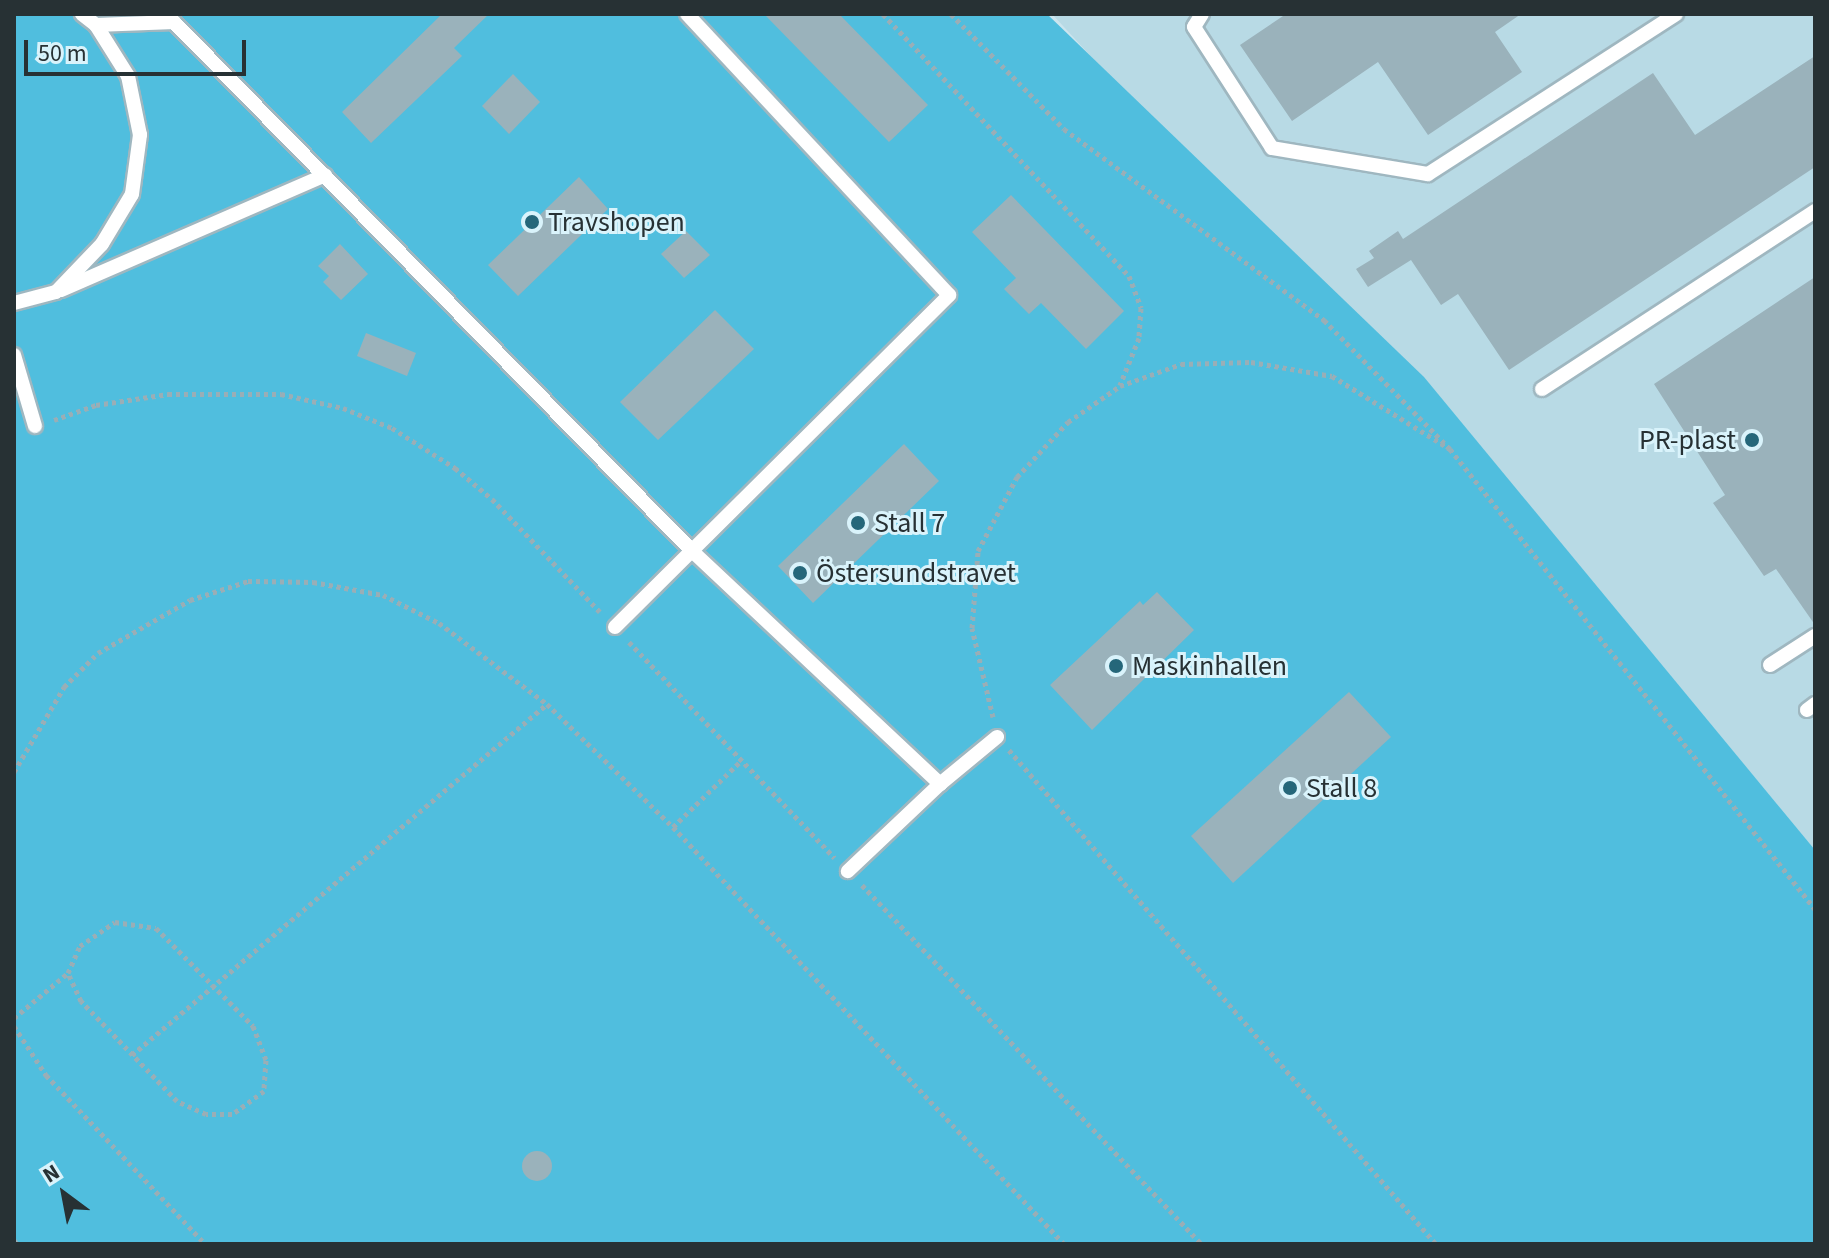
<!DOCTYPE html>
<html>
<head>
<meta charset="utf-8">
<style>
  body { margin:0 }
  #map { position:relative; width:1829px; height:1258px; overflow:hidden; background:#cce5ee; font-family:"Source Sans 3",sans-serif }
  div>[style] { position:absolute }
  .built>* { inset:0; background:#b8dae5 }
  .green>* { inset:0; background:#50bede }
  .building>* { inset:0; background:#9ab2bb }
  .round { border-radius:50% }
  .path>* { height:5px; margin-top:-2.5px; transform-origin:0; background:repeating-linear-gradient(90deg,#9aaeb6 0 4px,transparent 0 8px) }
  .roads { filter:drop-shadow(2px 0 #9fb7c0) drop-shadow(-2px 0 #9fb7c0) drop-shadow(0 2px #9fb7c0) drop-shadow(0 -2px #9fb7c0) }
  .lane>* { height:14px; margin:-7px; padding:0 7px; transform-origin:7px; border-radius:7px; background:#fff }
  .dots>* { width:22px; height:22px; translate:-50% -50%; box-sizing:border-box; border:4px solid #d9f3fb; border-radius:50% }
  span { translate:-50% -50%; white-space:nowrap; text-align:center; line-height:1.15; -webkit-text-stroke:6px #d9f3fb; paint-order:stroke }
  .poi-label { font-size:28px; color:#273134 }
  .left { translate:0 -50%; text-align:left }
  .right { translate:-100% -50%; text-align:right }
  .frame { position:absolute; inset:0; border:16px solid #273134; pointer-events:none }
  .north { position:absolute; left:24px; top:1154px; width:80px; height:80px; -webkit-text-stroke:6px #d9f3fb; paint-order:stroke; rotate:328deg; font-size:22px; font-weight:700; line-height:32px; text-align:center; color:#273134 }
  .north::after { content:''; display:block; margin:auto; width:28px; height:36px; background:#273134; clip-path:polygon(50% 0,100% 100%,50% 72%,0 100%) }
  .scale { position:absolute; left:24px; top:40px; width:222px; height:36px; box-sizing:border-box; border:4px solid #273134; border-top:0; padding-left:10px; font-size:24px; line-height:28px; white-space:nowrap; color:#273134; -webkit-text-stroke:6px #d9f3fb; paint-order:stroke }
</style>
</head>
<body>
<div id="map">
  <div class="built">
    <i style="clip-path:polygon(1052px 14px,1815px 14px,1815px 850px,1424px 378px,1109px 76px)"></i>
  </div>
  <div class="green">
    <i style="clip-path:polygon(14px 14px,1047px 14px,1424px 377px,1815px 850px,1815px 1244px,14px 1244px)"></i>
  </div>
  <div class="building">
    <i style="clip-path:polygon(442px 14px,489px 14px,454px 48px,462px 56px,371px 143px,342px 112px)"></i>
    <i style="clip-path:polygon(764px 14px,839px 14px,928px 105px,889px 142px)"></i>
    <i style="clip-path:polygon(1286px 14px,1521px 14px,1495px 32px,1522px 72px,1428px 135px,1378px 62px,1292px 121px,1240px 45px)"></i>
    <i style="clip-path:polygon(1815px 56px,1815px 167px,1509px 370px,1458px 294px,1441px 305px,1411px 260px,1368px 287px,1356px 269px,1374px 258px,1369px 251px,1398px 231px,1403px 239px,1653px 73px,1695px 135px)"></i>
    <i style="clip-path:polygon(513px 74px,540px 102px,509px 134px,482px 106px)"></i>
    <i style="clip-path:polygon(579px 177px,608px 209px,518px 296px,488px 265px)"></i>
    <i style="clip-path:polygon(1011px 195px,1124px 311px,1086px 349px,1041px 303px,1029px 314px,1004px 289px,1016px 278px,972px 232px)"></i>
    <i style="clip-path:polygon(686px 231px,710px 255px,684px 278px,661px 254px)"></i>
    <i style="clip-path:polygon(340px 244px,368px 274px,341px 300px,323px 282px,329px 276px,318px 266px)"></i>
    <i style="clip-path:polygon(1815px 277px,1815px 625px,1776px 569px,1764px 576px,1713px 503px,1725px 495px,1654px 384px)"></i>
    <i style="clip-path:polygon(715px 310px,754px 349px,658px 440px,620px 402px)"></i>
    <i style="clip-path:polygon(366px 333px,416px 353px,407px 376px,357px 356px)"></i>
    <i style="clip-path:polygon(904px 444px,939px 481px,813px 603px,778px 566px)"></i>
    <i style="clip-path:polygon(1157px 592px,1194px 630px,1092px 730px,1050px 685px,1140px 601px,1143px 605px)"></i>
    <i style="clip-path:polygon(1349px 692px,1391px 737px,1233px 883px,1191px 836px)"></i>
    <i class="round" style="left:522px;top:1151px;width:30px;height:30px"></i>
  </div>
  <div class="path">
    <i style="left:883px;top:14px;width:359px;rotate:46.8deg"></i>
    <i style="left:1129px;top:276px;width:34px;rotate:69deg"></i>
    <i style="left:1141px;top:308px;width:30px;rotate:94deg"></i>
    <i style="left:1139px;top:338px;width:51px;rotate:112deg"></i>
    <i style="left:951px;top:14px;width:161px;rotate:45.5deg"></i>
    <i style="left:1064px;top:129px;width:323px;rotate:36.3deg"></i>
    <i style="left:1324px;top:320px;width:180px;rotate:45.7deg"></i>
    <i style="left:1450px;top:449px;width:587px;rotate:51.57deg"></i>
    <i style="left:54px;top:420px;width:45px;rotate:-19.7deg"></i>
    <i style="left:96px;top:405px;width:73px;rotate:-8.7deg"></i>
    <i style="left:168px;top:394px;width:113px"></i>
    <i style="left:281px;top:394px;width:64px;rotate:12.7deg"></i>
    <i style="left:343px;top:408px;width:53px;rotate:22.2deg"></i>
    <i style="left:392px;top:428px;width:75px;rotate:32.4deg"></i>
    <i style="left:455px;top:468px;width:48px;rotate:40deg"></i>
    <i style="left:492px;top:499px;width:156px;rotate:46.3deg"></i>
    <i style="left:629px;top:642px;width:298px;rotate:46.4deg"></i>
    <i style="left:993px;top:717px;width:91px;rotate:-103.3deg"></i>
    <i style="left:972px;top:628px;width:77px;rotate:-85.5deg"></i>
    <i style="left:978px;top:551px;width:84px;rotate:-62.2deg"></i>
    <i style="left:1017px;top:477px;width:75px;rotate:-47.2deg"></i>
    <i style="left:1068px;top:422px;width:63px;rotate:-34.7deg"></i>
    <i style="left:1120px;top:386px;width:65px;rotate:-19.8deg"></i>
    <i style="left:1181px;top:364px;width:70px;rotate:-1.6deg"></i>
    <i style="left:1251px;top:362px;width:82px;rotate:9.8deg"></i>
    <i style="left:1332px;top:376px;width:139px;rotate:31.7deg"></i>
    <i style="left:1009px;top:750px;width:653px;rotate:49.16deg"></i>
    <i style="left:14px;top:772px;width:99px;rotate:-59.5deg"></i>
    <i style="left:64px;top:687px;width:48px;rotate:-45deg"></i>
    <i style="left:98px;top:653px;width:106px;rotate:-29.9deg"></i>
    <i style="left:190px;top:600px;width:61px;rotate:-18.1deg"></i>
    <i style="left:248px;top:581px;width:65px;rotate:0.9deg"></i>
    <i style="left:313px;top:582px;width:71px;rotate:10.5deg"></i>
    <i style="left:383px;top:595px;width:63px;rotate:26.6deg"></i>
    <i style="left:439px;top:623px;width:135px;rotate:36.9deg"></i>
    <i style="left:547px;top:704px;width:176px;rotate:44.3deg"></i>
    <i style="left:673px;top:827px;width:572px;rotate:46.84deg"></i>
    <i style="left:673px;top:827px;width:96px;rotate:-44.2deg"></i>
    <i style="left:862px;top:885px;width:494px;rotate:46.6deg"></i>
    <i style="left:115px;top:922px;width:41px;rotate:8.3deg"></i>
    <i style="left:156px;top:928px;width:138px;rotate:45.3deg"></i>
    <i style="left:253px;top:1026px;width:36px;rotate:69deg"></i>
    <i style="left:266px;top:1060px;width:31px;rotate:94deg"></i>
    <i style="left:264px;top:1091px;width:39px;rotate:144deg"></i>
    <i style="left:232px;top:1114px;width:26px;rotate:180deg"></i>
    <i style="left:206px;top:1114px;width:32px;rotate:-156deg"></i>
    <i style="left:177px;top:1101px;width:139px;rotate:-133.8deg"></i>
    <i style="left:81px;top:1001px;width:31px;rotate:-115deg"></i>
    <i style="left:68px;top:973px;width:30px;rotate:-66deg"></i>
    <i style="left:80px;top:946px;width:42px;rotate:-34.4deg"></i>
    <i style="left:14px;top:1018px;width:70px;rotate:-39.8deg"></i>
    <i style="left:14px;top:1026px;width:59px;rotate:56.9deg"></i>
    <i style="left:46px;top:1075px;width:232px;rotate:46.7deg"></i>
    <i style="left:132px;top:1055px;width:544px;rotate:-40.22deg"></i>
    <i style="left:14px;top:1240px;width:5px;rotate:53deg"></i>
  </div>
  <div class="roads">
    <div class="lane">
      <i style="left:166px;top:14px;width:750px;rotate:45.59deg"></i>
      <i style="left:691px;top:550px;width:342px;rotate:43.2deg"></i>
      <i style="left:940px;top:784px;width:127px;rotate:136.6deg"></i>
      <i style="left:1202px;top:14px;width:15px;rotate:122deg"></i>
      <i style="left:1194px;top:27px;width:144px;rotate:57.2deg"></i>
      <i style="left:1272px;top:148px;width:158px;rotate:9.5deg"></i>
      <i style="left:1428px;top:174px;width:295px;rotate:-32.8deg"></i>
      <i style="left:96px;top:25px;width:78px;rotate:-2.2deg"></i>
      <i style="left:61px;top:290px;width:288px;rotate:-23.5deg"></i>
      <i style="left:14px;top:303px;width:43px;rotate:-14.7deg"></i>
      <i style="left:56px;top:292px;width:66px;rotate:-46.2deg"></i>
      <i style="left:102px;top:244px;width:58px;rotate:-59deg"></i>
      <i style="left:132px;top:194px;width:60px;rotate:-82.3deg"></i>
      <i style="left:140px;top:135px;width:60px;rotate:-101.5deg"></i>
      <i style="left:128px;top:76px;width:60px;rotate:-122.1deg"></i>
      <i style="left:96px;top:25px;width:18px;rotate:-142deg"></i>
      <i style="left:14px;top:355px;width:74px;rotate:73.5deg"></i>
      <i style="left:1542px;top:389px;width:326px;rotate:-33.1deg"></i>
      <i style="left:615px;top:627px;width:471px;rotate:-44.8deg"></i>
      <i style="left:949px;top:295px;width:384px;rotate:-133deg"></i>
      <i style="left:1770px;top:665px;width:54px;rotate:-32.8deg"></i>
      <i style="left:1807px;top:710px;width:10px;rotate:-37deg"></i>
      <i style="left:940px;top:784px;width:74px;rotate:-39.5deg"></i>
    </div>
  </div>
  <div class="dots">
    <i style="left:532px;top:222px;background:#25677a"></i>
    <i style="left:1752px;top:440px;background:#25677a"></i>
    <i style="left:858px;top:523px;background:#25677a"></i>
    <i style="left:800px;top:573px;background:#25677a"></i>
    <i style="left:1116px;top:666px;background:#25677a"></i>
    <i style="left:1290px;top:788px;background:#25677a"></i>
  </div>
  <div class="poi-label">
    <span class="left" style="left:548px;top:222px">Travshopen</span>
    <span class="right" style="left:1736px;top:440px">PR-plast</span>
    <span class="left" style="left:874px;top:523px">Stall 7</span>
    <span class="left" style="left:816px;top:573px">Östersundstravet</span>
    <span class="left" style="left:1132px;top:666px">Maskinhallen</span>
    <span class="left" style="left:1306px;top:788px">Stall 8</span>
  </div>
  <div class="frame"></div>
  <div class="north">N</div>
  <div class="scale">50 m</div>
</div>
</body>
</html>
